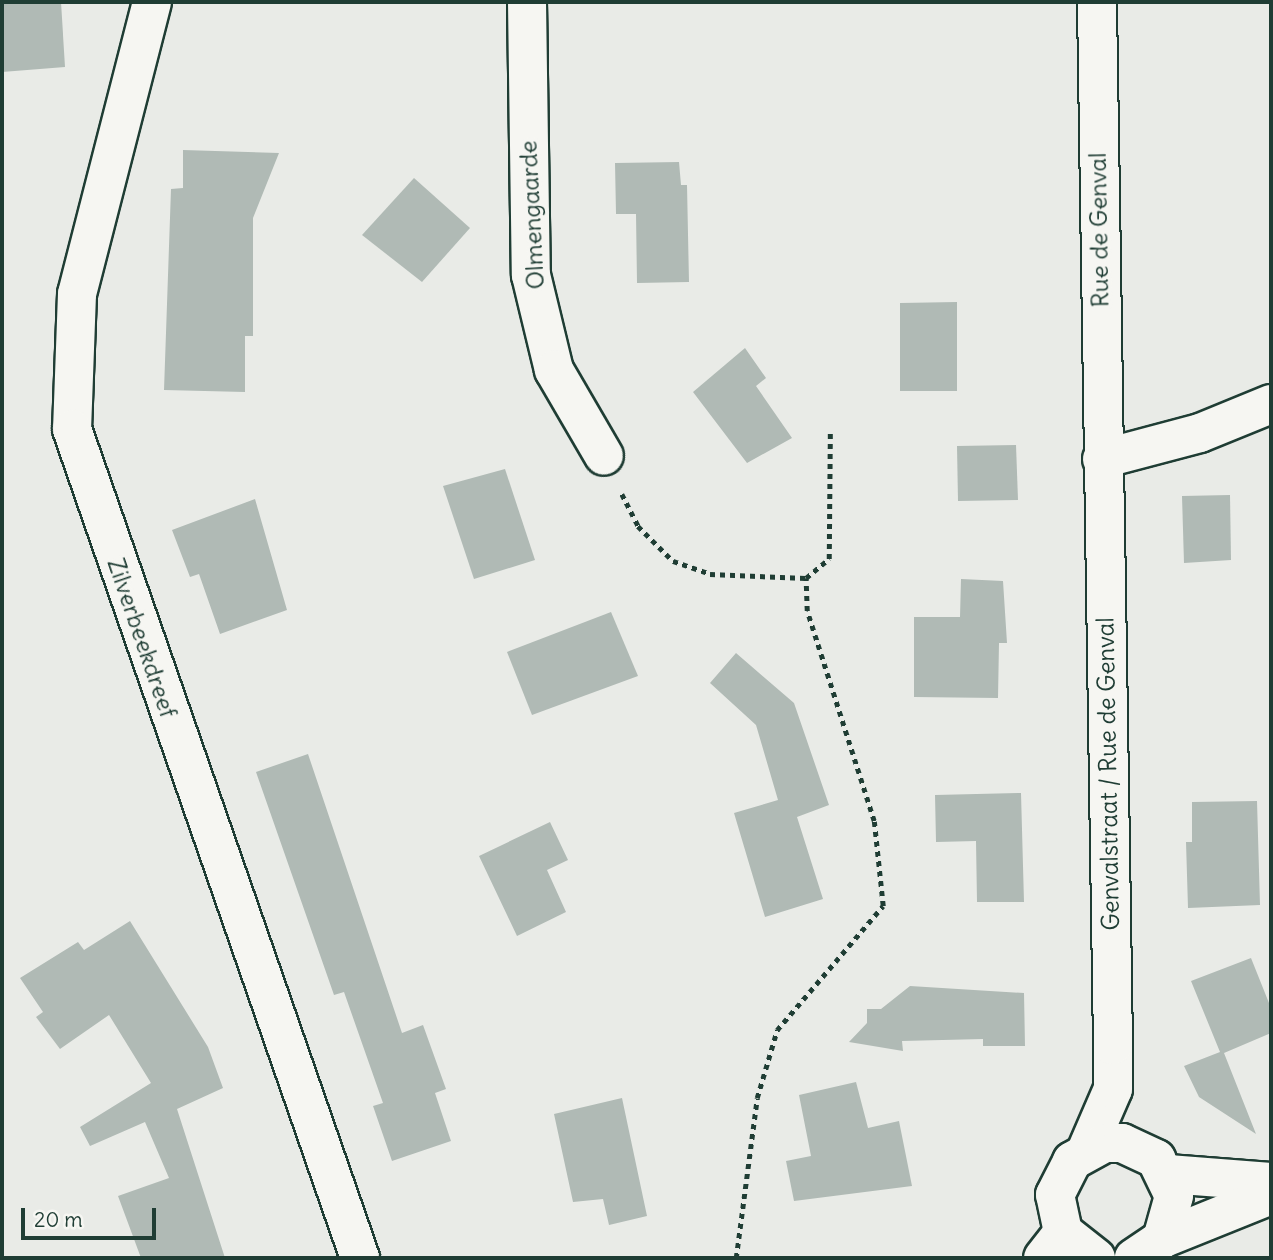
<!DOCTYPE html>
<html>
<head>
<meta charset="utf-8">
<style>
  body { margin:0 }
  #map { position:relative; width:1273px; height:1260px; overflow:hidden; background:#e9ebe7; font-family:Delius,sans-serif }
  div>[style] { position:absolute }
  .building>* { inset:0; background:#b0bab5 }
  .path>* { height:4.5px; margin-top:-2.25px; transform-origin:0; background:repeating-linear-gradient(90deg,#1f3d34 0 5px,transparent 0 10px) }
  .roads { filter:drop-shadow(2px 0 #1f3d34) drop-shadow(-2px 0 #1f3d34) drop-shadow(0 2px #1f3d34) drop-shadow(0 -2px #1f3d34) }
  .minor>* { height:38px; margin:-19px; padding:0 19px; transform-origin:19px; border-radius:19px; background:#f6f6f2 }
  .tertiary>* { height:38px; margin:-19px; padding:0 19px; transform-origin:19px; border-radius:19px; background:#f6f6f2 }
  span { translate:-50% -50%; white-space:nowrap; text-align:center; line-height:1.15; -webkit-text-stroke:7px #f6f6f2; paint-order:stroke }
  .street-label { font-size:24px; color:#1f3d34 }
  .frame { position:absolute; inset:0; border:4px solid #1f3d34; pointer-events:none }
  .scale { position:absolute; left:21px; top:1208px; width:135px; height:32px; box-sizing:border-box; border:4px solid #1f3d34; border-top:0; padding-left:9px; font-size:21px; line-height:24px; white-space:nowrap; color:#1f3d34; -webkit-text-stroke:5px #f6f6f2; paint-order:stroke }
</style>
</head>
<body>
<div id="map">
  <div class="building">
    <i style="clip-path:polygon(2px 2px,61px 2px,65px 67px,2px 72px)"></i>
    <i style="clip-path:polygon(183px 150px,279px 153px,253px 218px,253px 336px,245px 336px,245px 392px,164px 390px,171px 189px,183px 188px)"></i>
    <i style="clip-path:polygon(679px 162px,681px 185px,687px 185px,689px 282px,637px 283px,636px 214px,616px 214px,615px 163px)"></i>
    <i style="clip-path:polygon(414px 178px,470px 228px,422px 282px,362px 235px)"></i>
    <i style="clip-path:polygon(957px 302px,957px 391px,900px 391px,900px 303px)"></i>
    <i style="clip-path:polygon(745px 348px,766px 378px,756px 386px,792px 438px,747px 463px,693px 392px)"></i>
    <i style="clip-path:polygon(1016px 445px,1018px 500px,958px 501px,957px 446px)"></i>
    <i style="clip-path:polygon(505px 469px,535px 560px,474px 579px,443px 486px)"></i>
    <i style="clip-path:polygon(1230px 495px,1231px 560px,1184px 563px,1182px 496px)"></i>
    <i style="clip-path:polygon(255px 499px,287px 610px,220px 634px,199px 574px,190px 577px,172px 530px)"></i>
    <i style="clip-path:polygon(961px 579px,1003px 581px,1007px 643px,999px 643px,998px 698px,914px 697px,914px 617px,960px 617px)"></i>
    <i style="clip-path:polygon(611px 612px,638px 676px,532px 715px,507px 652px)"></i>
    <i style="clip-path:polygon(736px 653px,794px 703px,829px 805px,797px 817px,823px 899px,765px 917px,734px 813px,778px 800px,756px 725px,710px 683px)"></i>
    <i style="clip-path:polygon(308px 754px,402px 1033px,423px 1025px,446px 1089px,435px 1093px,451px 1141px,392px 1161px,373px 1106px,383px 1103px,344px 992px,334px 995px,256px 772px)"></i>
    <i style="clip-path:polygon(1021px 793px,1024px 902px,977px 902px,976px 841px,936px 842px,935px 795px)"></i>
    <i style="clip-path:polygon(1257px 801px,1260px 905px,1188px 908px,1186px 842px,1192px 842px,1192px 802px)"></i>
    <i style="clip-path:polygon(550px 822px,568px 860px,547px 870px,566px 912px,517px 936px,479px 856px)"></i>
    <i style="clip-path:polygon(130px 921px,208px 1047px,223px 1088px,177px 1109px,225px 1258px,141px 1258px,118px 1196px,169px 1178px,145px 1122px,90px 1146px,80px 1127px,151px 1083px,109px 1015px,60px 1049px,36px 1017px,43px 1012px,20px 978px,78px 942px,84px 950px)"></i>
    <i style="clip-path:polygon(1251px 958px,1271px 1008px,1271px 1033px,1224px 1053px,1256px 1134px,1199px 1097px,1184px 1066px,1220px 1052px,1191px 981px)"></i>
    <i style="clip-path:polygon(910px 986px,1024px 993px,1025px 1046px,983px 1046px,983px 1039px,902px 1041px,903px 1051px,849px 1042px,867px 1023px,867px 1009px,881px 1009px)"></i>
    <i style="clip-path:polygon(856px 1082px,868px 1128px,899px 1121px,912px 1186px,794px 1201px,786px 1161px,811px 1156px,799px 1095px)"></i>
    <i style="clip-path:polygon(622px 1098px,647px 1216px,609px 1225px,603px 1199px,573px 1202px,554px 1114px)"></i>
  </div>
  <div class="path">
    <i style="left:622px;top:494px;width:36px;rotate:63deg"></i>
    <i style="left:638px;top:526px;width:49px;rotate:45deg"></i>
    <i style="left:673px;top:561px;width:39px;rotate:19deg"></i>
    <i style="left:710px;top:574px;width:96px;rotate:2.4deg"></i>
    <i style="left:806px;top:578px;width:30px;rotate:-40deg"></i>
    <i style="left:829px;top:559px;width:127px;rotate:-89.5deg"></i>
    <i style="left:736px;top:1258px;width:161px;rotate:-82.5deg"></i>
    <i style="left:757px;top:1098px;width:71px;rotate:-73.6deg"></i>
    <i style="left:777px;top:1030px;width:163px;rotate:-49.5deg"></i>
    <i style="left:883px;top:906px;width:85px;rotate:-96deg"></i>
    <i style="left:874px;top:821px;width:220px;rotate:-107.7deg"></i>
    <i style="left:807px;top:611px;width:33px;rotate:-92deg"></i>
  </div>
  <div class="roads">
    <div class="minor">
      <i style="left:152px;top:2px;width:301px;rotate:104.4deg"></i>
      <i style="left:77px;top:294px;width:135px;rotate:92.1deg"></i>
      <i style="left:72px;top:429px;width:878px;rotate:70.84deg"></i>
      <i style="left:527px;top:2px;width:273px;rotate:89.2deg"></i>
      <i style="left:531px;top:275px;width:98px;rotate:76.4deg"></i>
      <i style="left:554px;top:370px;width:99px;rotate:59.8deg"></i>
      <i style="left:1102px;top:459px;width:101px;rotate:-14.9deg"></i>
      <i style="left:1200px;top:433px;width:77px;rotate:-22.2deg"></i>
    </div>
    <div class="tertiary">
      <i style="left:1087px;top:1149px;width:65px;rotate:-66.6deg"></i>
      <i style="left:1113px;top:1089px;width:44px;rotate:-90deg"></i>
      <i style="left:1113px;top:1045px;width:1043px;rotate:-90.88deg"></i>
      <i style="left:1168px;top:1174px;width:103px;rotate:4.4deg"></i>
      <i style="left:1162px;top:1239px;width:118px;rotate:-22deg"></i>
      <i style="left:1043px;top:1258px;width:33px;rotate:-52deg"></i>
      <i style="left:1096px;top:1258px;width:42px;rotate:-141.8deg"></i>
      <i style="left:1063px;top:1232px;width:38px;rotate:-102deg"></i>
      <i style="left:1055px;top:1195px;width:38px;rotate:-63deg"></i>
      <i style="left:1072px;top:1161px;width:37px;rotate:-29deg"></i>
      <i style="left:1104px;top:1143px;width:18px"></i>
      <i style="left:1122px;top:1143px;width:38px;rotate:25deg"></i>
      <i style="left:1156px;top:1159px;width:41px;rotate:64.1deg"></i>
      <i style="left:1174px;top:1196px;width:45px;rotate:105.6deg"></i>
      <i style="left:1162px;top:1239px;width:34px;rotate:146deg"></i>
    </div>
  </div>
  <div class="street-label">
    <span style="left:532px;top:215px;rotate:-93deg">Olmengaarde</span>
    <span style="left:1099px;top:230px;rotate:-91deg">Rue de Genval</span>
    <span style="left:142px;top:638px;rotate:71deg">Zilverbeekdreef</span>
    <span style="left:1108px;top:774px;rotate:-91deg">Genvalstraat / Rue de Genval</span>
  </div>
  <div class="frame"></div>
  <div class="scale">20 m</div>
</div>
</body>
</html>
